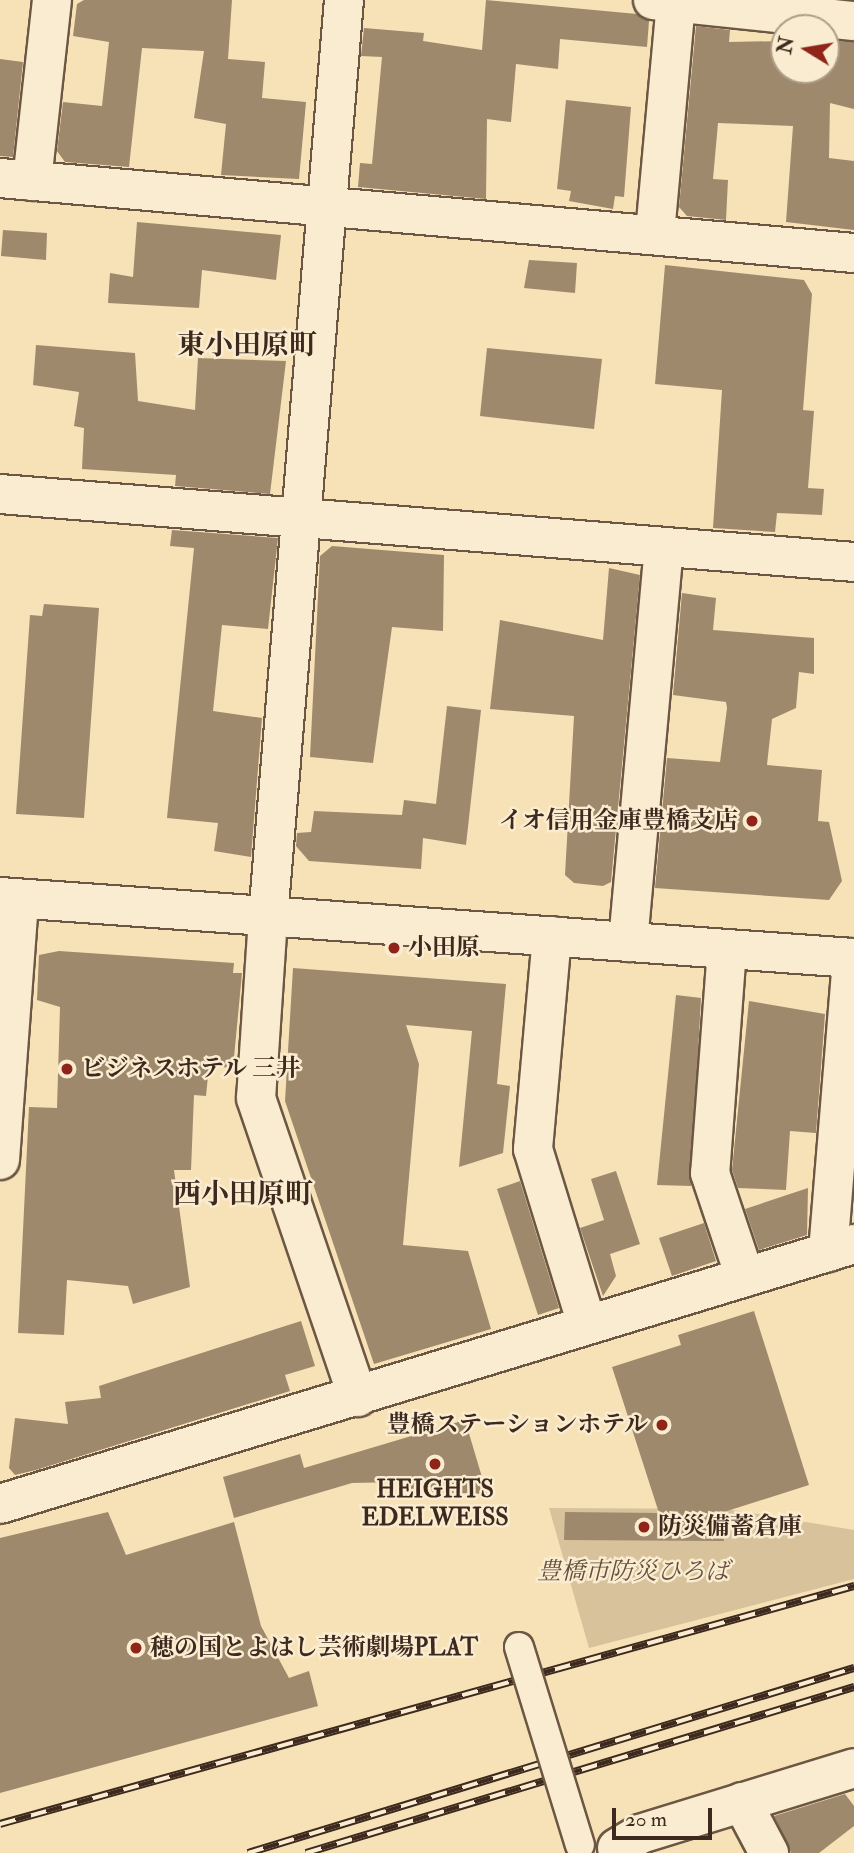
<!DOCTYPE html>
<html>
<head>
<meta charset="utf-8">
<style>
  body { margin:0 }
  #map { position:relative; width:854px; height:1853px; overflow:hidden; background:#f7e1b6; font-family:"IM FELL Double Pica","Noto Serif JP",serif }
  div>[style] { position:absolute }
  .green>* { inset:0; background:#d7c29c }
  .building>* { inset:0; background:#9e896d }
  .roads { filter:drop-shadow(2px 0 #6c5744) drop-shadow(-2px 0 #6c5744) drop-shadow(0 2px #6c5744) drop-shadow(0 -2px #6c5744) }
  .minor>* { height:38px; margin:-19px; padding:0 19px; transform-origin:19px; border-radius:19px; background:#faecd0 }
  .tertiary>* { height:38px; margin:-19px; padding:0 19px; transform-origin:19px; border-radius:19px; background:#faecd0 }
  .rail>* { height:8px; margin-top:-4px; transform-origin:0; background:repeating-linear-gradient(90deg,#faecd0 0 16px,#3d291e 0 32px); box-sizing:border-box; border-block:2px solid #3d291e }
  .bridges { filter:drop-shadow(2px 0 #6c5744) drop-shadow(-2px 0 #6c5744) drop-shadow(0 2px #6c5744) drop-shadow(0 -2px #6c5744) }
  .pedestrian-bridge>* { height:28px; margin:-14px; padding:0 14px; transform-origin:14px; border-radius:14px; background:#faecd0 }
  .dots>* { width:19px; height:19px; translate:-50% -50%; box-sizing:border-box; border:4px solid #faecd0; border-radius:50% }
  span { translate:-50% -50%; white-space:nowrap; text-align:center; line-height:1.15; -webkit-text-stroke:5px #faecd0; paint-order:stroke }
  .poi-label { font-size:24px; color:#3d291e; font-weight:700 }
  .right { translate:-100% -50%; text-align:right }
  .left { translate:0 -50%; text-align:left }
  .park-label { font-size:24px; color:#644f3e; font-style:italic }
  .quarter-label { font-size:28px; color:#3d291e; font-weight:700 }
  .north { position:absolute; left:770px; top:14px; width:70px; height:70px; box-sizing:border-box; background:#faecd0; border:2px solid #ae9e89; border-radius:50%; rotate:281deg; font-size:19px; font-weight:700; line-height:28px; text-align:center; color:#3d291e }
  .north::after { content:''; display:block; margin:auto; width:24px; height:32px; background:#8f2418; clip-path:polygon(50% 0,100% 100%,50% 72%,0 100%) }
  .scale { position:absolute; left:612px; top:1808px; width:100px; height:32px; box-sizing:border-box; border:4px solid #3d291e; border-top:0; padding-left:9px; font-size:21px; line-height:24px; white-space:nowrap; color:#3d291e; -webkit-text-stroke:5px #faecd0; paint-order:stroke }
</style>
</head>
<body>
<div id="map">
  <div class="green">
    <i style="clip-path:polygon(549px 1508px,727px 1509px,854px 1530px,854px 1579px,589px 1648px)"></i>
  </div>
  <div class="building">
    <i style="clip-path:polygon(84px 0,232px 0,228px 59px,265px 62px,262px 98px,306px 102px,299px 179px,221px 175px,226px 124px,194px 118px,204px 51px,142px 48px,129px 167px,65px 162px,57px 151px,63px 102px,102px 106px,109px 42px,73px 36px,77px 4px)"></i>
    <i style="clip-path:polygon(486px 0,637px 14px,649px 21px,647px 47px,560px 39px,558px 69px,516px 64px,511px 122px,487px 119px,486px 199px,358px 187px,360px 163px,372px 164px,382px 57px,361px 56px,364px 28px,424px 33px,423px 41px,482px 50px)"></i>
    <i style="clip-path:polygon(696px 26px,730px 30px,729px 42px,784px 41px,784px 70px,826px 70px,826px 40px,854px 42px,854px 109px,830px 103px,829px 158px,854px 161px,854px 230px,786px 222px,793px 126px,718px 123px,713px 179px,728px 180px,726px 220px,687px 216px,679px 207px)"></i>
    <i style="clip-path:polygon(0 59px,23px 62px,13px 157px,0 156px)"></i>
    <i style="clip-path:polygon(566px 100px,631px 107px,624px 197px,615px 196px,613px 209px,569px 201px,571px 191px,557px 189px)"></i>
    <i style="clip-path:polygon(137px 222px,281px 235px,276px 280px,202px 270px,199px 308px,108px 303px,110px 273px,133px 277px)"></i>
    <i style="clip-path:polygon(3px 230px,47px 233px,46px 260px,1px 256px)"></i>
    <i style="clip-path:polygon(529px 260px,577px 263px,575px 293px,524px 288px)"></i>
    <i style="clip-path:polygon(665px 265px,804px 280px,812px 294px,803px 410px,814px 411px,808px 488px,824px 489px,822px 515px,777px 513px,775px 532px,713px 528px,722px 390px,655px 384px)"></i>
    <i style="clip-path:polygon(36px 345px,135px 353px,138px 401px,195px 410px,198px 358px,286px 361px,270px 494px,175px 486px,176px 475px,82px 469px,84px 428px,74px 426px,79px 392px,33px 385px)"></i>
    <i style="clip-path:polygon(487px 348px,602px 359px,594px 429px,480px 416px)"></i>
    <i style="clip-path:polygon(172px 530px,278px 538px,268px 629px,222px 625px,213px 711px,262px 718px,251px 857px,214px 851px,218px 823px,167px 818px,194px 548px,170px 546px)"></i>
    <i style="clip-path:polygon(332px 546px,444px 555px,443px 631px,392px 627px,373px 763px,310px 757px,320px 556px)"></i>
    <i style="clip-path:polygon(609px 568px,640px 575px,611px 882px,603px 886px,574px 883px,565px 875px,574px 716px,490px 709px,500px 620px,603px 640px)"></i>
    <i style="clip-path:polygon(682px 593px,716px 598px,713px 630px,814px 638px,814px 674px,799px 672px,796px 708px,772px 719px,767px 765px,822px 770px,818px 821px,829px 822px,842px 881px,829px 900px,655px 888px,667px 758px,720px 762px,727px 708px,726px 702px,673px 695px)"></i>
    <i style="clip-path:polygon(44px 604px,99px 608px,84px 818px,16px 814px,30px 615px,42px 616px)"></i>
    <i style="clip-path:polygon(447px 706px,481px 710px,466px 845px,423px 838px,421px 869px,309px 861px,296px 846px,297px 833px,311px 832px,314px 811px,402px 815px,404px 800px,436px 804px)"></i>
    <i style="clip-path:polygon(59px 951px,234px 963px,233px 973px,242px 973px,233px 1068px,209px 1066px,206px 1096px,194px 1095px,191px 1170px,174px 1170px,190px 1287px,133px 1304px,128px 1286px,67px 1280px,64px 1335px,18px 1333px,29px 1107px,57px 1108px,60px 1007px,37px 1000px,39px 955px)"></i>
    <i style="clip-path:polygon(293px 968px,506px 984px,497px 1084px,510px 1086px,503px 1153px,459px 1167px,472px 1031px,406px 1025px,419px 1064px,403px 1245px,468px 1251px,491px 1329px,374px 1364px,285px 1101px)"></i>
    <i style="clip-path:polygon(676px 995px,701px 998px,691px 1186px,657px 1185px)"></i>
    <i style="clip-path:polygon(749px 1001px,825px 1014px,816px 1133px,790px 1131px,786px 1190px,738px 1188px,732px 1170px)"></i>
    <i style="clip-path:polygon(616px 1171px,640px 1244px,610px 1254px,616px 1276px,603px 1296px,580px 1228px,604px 1220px,591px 1179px)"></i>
    <i style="clip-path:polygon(520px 1181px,559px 1308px,538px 1315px,497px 1189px)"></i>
    <i style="clip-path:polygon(808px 1188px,807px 1235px,759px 1250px,745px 1209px)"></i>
    <i style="clip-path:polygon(704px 1223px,716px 1261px,672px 1276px,659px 1238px)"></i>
    <i style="clip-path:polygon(754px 1311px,809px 1485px,724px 1512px,724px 1541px,564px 1540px,565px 1512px,659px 1513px,612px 1367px,681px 1345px,678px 1335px)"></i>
    <i style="clip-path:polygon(301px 1321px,315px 1366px,285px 1375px,290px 1391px,36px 1470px,15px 1475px,9px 1468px,15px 1418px,68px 1424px,65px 1402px,101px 1398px,99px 1386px)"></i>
    <i style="clip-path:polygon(465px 1420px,487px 1494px,432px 1492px,430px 1485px,399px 1492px,397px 1482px,352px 1483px,234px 1518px,223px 1477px,300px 1454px,304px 1468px)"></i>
    <i style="clip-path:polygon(108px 1512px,126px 1555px,234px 1522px,261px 1626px,289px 1678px,309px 1671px,318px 1706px,0 1793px,0 1538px)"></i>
    <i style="clip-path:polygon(845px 1794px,854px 1806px,854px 1826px,819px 1853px,791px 1853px,774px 1816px)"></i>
  </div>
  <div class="roads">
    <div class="minor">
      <i style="left:653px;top:0;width:202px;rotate:6deg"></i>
      <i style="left:32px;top:181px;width:182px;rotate:-83.7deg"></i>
      <i style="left:655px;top:233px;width:234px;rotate:-84.8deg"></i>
      <i style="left:0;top:494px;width:857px;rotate:4.55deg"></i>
      <i style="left:268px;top:918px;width:180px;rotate:93.8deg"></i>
      <i style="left:256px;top:1098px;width:316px;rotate:71.2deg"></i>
      <i style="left:552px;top:936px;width:214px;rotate:95.1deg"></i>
      <i style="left:533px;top:1149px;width:183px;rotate:72.9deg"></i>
      <i style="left:628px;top:942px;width:396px;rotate:-84.8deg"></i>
      <i style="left:727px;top:949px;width:225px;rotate:94.3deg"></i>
      <i style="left:710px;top:1173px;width:110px;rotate:71.4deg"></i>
      <i style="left:0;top:1160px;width:262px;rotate:-85.8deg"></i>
      <i style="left:828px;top:1252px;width:295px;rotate:-85.3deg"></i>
      <i style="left:0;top:1504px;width:893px;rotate:-16.93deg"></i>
      <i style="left:742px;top:1802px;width:58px;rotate:62.1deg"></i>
      <i style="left:617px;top:1848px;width:27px;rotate:-31deg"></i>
      <i style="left:640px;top:1834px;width:224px;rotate:-17.1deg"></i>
    </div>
    <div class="tertiary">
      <i style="left:0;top:178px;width:857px;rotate:5.02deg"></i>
      <i style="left:0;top:897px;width:856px;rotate:4.09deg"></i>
      <i style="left:268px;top:918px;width:921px;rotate:-85.27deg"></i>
    </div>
  </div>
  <div class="rail">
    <i style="left:0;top:1824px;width:887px;rotate:-15.57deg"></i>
    <i style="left:248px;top:1853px;width:634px;rotate:-16.98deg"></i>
    <i style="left:306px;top:1853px;width:573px;rotate:-16.85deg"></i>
  </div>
  <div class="bridges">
    <div class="pedestrian-bridge">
      <i style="left:519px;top:1647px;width:207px;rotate:72.9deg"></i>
    </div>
  </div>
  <div class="dots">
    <i style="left:752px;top:821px;background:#8f2418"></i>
    <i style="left:394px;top:948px;background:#8f2418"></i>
    <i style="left:67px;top:1069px;background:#8f2418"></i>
    <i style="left:662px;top:1425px;background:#8f2418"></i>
    <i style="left:435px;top:1464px;background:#8f2418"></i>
    <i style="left:644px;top:1527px;background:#8f2418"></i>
    <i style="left:136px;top:1648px;background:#8f2418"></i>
  </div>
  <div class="poi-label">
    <span class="right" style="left:738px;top:821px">イオ信用金庫豊橋支店</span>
    <span class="left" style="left:408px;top:948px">小田原</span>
    <span class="left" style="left:81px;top:1069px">ビジネスホテル 三井</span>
    <span class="right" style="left:648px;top:1425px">豊橋ステーションホテル</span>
    <span style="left:435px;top:1504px">HEIGHTS<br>EDELWEISS</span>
    <span class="left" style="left:658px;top:1527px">防災備蓄倉庫</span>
    <span class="left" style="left:150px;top:1648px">穂の国とよはし芸術劇場PLAT</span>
  </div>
  <div class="park-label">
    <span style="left:633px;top:1572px">豊橋市防災ひろば</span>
  </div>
  <div class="quarter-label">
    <span style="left:247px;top:346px">東小田原町</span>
    <span style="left:243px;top:1195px">西小田原町</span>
  </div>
  <div class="north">N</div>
  <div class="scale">20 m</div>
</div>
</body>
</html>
